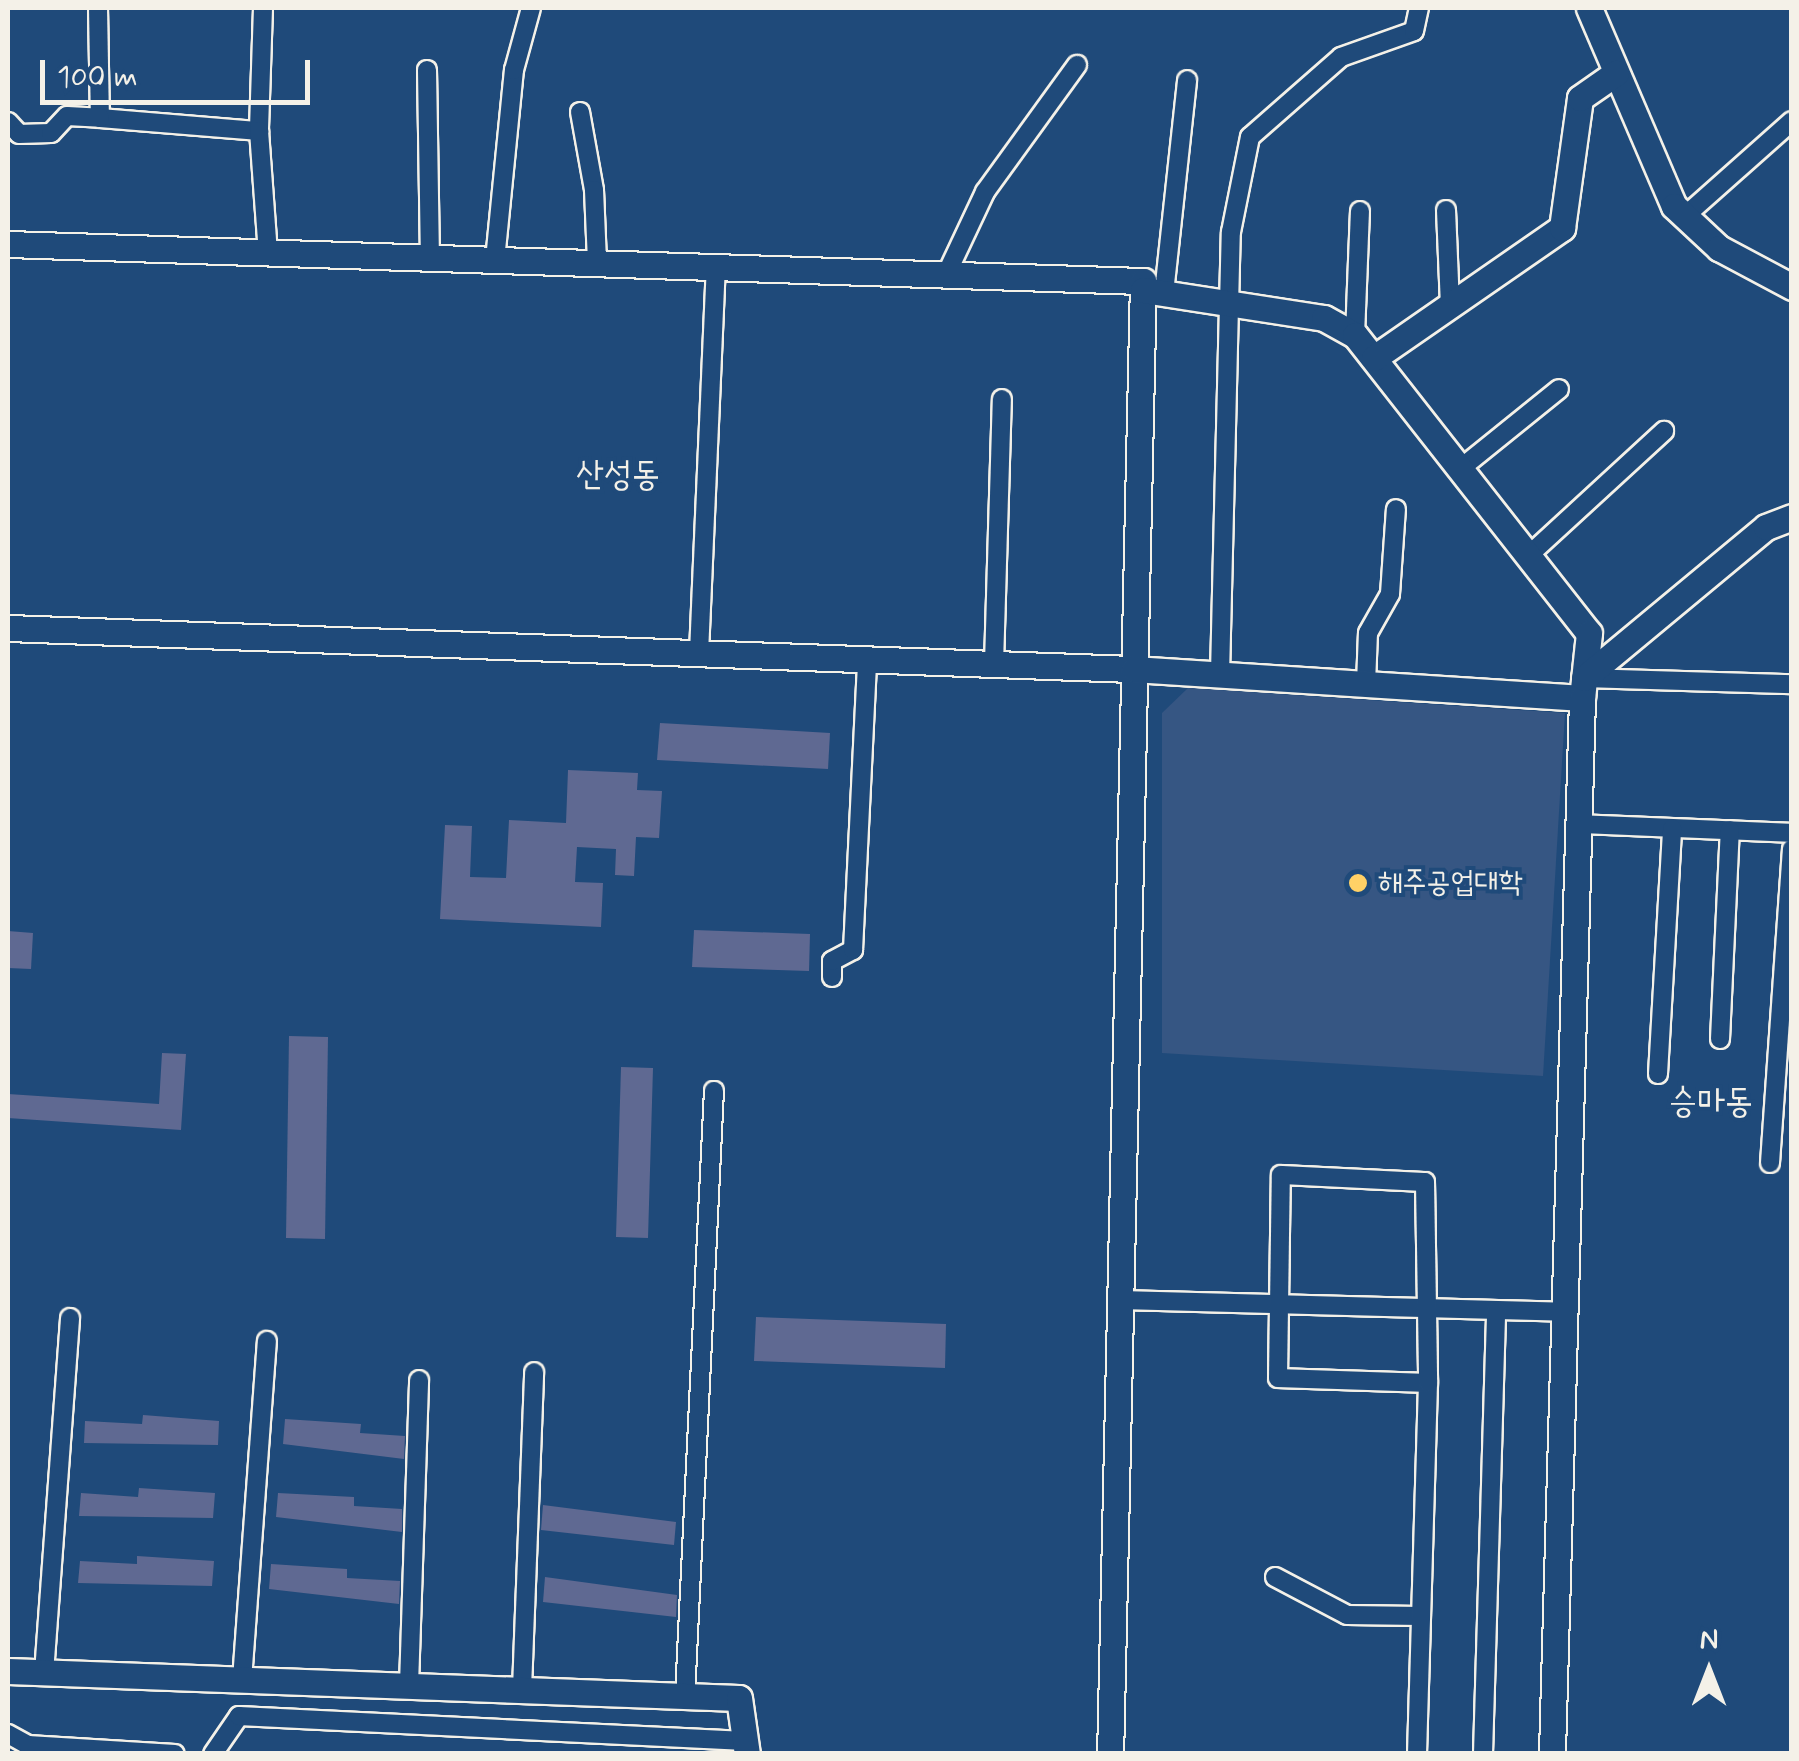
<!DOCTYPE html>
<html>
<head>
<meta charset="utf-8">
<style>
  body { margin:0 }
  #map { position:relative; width:1799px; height:1761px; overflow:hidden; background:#1f4a7a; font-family:Mynerve,"Poor Story",sans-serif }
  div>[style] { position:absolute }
  .built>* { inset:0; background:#365683 }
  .building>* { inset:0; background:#5f6992 }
  .roads { filter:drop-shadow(2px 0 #f4f1e8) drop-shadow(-2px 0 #f4f1e8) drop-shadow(0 2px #f4f1e8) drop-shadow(0 -2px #f4f1e8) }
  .street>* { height:18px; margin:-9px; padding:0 9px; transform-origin:9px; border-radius:9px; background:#1f4a7a }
  .secondary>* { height:25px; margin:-12.5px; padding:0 12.5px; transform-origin:12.5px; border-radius:12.5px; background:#1f4a7a }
  .dots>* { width:28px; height:28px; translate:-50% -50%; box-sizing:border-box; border:5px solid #1f4a7a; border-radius:50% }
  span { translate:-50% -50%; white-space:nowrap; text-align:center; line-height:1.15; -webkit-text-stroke:8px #1f4a7a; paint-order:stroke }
  .poi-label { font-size:30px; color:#f4f1e8 }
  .left { translate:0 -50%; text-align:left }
  .quarter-label { font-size:35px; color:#f4f1e8 }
  .frame { position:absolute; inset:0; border:10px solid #f4f1e8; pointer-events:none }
  .north { position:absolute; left:1659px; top:1621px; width:100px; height:100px; -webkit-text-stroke:8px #1f4a7a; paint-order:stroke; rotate:0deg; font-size:28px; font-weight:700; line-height:40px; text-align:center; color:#f4f1e8 }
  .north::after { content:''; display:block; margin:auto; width:35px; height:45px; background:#f4f1e8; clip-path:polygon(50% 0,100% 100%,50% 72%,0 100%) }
  .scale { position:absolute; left:40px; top:60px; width:270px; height:45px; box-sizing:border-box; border:5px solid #f4f1e8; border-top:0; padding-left:12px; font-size:30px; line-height:35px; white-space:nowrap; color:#f4f1e8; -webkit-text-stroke:8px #1f4a7a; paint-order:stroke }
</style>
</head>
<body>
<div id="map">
  <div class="built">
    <i style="clip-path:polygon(1188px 688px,1565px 713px,1543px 1076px,1162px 1053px,1162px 713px)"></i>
  </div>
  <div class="building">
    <i style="clip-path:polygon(660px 723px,830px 733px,828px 769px,657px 760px)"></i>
    <i style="clip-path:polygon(568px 770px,638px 773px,637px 790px,662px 791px,659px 838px,636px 837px,634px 876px,615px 875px,616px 849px,577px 847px,575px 882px,603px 883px,601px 927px,440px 919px,445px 825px,472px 826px,470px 877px,506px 878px,509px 820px,566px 823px)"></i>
    <i style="clip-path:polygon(694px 930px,810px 934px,809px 971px,692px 967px)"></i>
    <i style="clip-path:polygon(8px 931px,33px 933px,31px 969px,8px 968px)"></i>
    <i style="clip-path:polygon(289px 1036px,328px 1037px,325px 1239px,286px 1238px)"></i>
    <i style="clip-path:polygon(162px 1053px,186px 1054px,181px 1130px,8px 1118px,8px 1094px,159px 1104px)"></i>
    <i style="clip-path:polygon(621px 1067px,653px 1068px,648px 1238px,616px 1237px)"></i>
    <i style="clip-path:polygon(756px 1317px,946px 1324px,945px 1368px,754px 1361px)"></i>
    <i style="clip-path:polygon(143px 1415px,219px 1421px,218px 1445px,84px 1443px,85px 1421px,142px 1424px)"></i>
    <i style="clip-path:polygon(285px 1419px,361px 1424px,360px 1433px,405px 1436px,404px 1459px,283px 1444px)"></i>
    <i style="clip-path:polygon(139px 1488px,215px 1493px,213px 1518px,79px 1516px,81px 1493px,138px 1497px)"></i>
    <i style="clip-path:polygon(278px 1493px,354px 1497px,354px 1506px,402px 1509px,402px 1532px,276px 1517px)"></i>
    <i style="clip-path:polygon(543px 1505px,676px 1522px,674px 1545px,541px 1530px)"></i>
    <i style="clip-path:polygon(137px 1556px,214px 1561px,212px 1586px,78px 1583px,80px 1561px,137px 1564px)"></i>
    <i style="clip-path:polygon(271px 1564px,347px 1569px,347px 1578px,400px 1581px,399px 1604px,269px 1589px)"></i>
    <i style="clip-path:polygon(545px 1577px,677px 1595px,676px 1617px,543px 1602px)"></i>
  </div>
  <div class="roads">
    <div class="street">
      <i style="left:98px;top:8px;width:110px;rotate:89deg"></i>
      <i style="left:100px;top:118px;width:160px;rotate:4.7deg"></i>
      <i style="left:263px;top:8px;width:123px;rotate:91.9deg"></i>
      <i style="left:259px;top:131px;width:122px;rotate:85.8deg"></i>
      <i style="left:427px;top:70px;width:188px;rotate:89.1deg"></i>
      <i style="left:580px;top:112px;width:79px;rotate:79.8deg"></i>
      <i style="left:594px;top:190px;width:73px;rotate:87.6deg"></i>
      <i style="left:8px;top:122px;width:16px;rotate:47deg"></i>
      <i style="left:19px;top:134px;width:32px;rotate:-2deg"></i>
      <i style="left:51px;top:133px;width:23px;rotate:-47deg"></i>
      <i style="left:67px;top:116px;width:33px;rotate:3deg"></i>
      <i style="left:1446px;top:210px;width:95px;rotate:87.6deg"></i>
      <i style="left:1685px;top:216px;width:143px;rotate:-41.6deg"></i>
      <i style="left:495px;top:260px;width:191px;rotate:-84.3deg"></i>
      <i style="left:514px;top:70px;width:64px;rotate:-74.7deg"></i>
      <i style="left:946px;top:275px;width:92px;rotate:-64.8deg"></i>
      <i style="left:985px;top:192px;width:157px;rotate:-54.1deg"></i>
      <i style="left:1164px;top:293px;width:214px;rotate:-83.8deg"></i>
      <i style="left:1355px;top:335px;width:124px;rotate:-87.7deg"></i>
      <i style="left:1460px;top:469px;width:127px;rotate:-38.9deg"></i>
      <i style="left:1528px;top:556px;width:185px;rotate:-42.6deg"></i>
      <i style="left:699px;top:653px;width:386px;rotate:-87.5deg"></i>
      <i style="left:994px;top:664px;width:265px;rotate:-88.3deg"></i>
      <i style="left:1220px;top:674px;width:442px;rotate:-88.6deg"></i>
      <i style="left:1231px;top:232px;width:97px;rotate:-78.7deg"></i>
      <i style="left:1250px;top:137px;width:121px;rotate:-41.3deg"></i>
      <i style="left:1341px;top:57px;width:77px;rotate:-19.6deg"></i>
      <i style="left:1414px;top:31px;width:24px;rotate:-78deg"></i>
      <i style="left:1584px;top:678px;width:208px;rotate:1.7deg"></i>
      <i style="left:1366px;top:684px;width:51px;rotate:-87.8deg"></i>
      <i style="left:1368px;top:633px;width:45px;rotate:-60.6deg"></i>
      <i style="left:1390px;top:594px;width:85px;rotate:-86deg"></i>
      <i style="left:1579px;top:824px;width:213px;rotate:2.4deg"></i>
      <i style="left:832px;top:977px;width:16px;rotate:-90deg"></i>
      <i style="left:832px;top:961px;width:24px;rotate:-28deg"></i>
      <i style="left:853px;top:950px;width:291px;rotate:-87.2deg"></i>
      <i style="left:1720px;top:1039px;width:209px;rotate:-87.3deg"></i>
      <i style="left:1658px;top:1074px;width:246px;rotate:-86.7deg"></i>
      <i style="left:1770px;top:1163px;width:315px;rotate:-86deg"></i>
      <i style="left:1120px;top:1300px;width:445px;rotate:1.5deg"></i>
      <i style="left:1275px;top:1577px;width:81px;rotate:27.8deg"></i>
      <i style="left:1347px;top:1615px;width:74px;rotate:0.8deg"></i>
      <i style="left:44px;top:1673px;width:356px;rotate:-85.8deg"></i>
      <i style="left:242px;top:1680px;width:340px;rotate:-85.8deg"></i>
      <i style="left:409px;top:1685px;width:305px;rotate:-88.1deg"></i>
      <i style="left:522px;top:1689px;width:317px;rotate:-87.8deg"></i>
      <i style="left:685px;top:1696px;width:606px;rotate:-87.26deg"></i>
      <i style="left:8px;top:1734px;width:23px;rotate:29deg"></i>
      <i style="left:28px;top:1745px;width:147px;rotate:3.5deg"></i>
      <i style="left:213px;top:1754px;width:46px;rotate:-55.6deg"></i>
      <i style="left:239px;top:1716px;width:507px;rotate:2.83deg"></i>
      <i style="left:1417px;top:1754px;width:371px;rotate:-88.3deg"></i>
      <i style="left:1428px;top:1383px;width:150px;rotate:-178.1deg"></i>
      <i style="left:1278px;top:1378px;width:203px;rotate:-89.2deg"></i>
      <i style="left:1281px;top:1175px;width:144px;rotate:2.8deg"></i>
      <i style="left:1425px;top:1182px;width:201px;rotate:89.1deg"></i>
      <i style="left:1483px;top:1754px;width:444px;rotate:-88.3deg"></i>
    </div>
    <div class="secondary">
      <i style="left:1589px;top:8px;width:215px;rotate:66.8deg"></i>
      <i style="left:1674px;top:206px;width:62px;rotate:43deg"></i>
      <i style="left:1719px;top:248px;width:83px;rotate:28.1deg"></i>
      <i style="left:8px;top:244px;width:1136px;rotate:1.87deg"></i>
      <i style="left:1143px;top:281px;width:1473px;rotate:91.28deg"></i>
      <i style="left:1143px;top:290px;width:183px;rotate:8.8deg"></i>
      <i style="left:1324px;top:318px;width:35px;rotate:29deg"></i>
      <i style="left:1355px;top:335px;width:379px;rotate:51.9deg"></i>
      <i style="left:1589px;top:633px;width:65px;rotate:96.1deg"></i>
      <i style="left:1374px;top:358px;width:229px;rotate:-34.7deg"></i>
      <i style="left:1562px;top:228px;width:131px;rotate:-82.1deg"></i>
      <i style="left:1580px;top:98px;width:44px;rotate:-34.8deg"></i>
      <i style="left:8px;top:628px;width:1127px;rotate:2.09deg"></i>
      <i style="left:1134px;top:669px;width:449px;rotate:3.7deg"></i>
      <i style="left:1582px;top:698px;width:1056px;rotate:91.63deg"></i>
      <i style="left:1584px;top:678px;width:236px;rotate:-39.7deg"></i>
      <i style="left:1766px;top:527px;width:28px;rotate:-21deg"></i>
      <i style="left:8px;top:1671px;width:731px;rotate:2.12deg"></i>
      <i style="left:739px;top:1698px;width:57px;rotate:81.9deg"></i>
    </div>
  </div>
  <div class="dots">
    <i style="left:1358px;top:883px;background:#ffd166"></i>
  </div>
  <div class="poi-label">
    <span class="left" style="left:1378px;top:883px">해주공업대학</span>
  </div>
  <div class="quarter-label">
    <span style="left:618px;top:475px">산성동</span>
    <span style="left:1711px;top:1102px">승마동</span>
  </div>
  <div class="frame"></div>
  <div class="north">N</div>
  <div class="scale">100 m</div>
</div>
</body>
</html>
